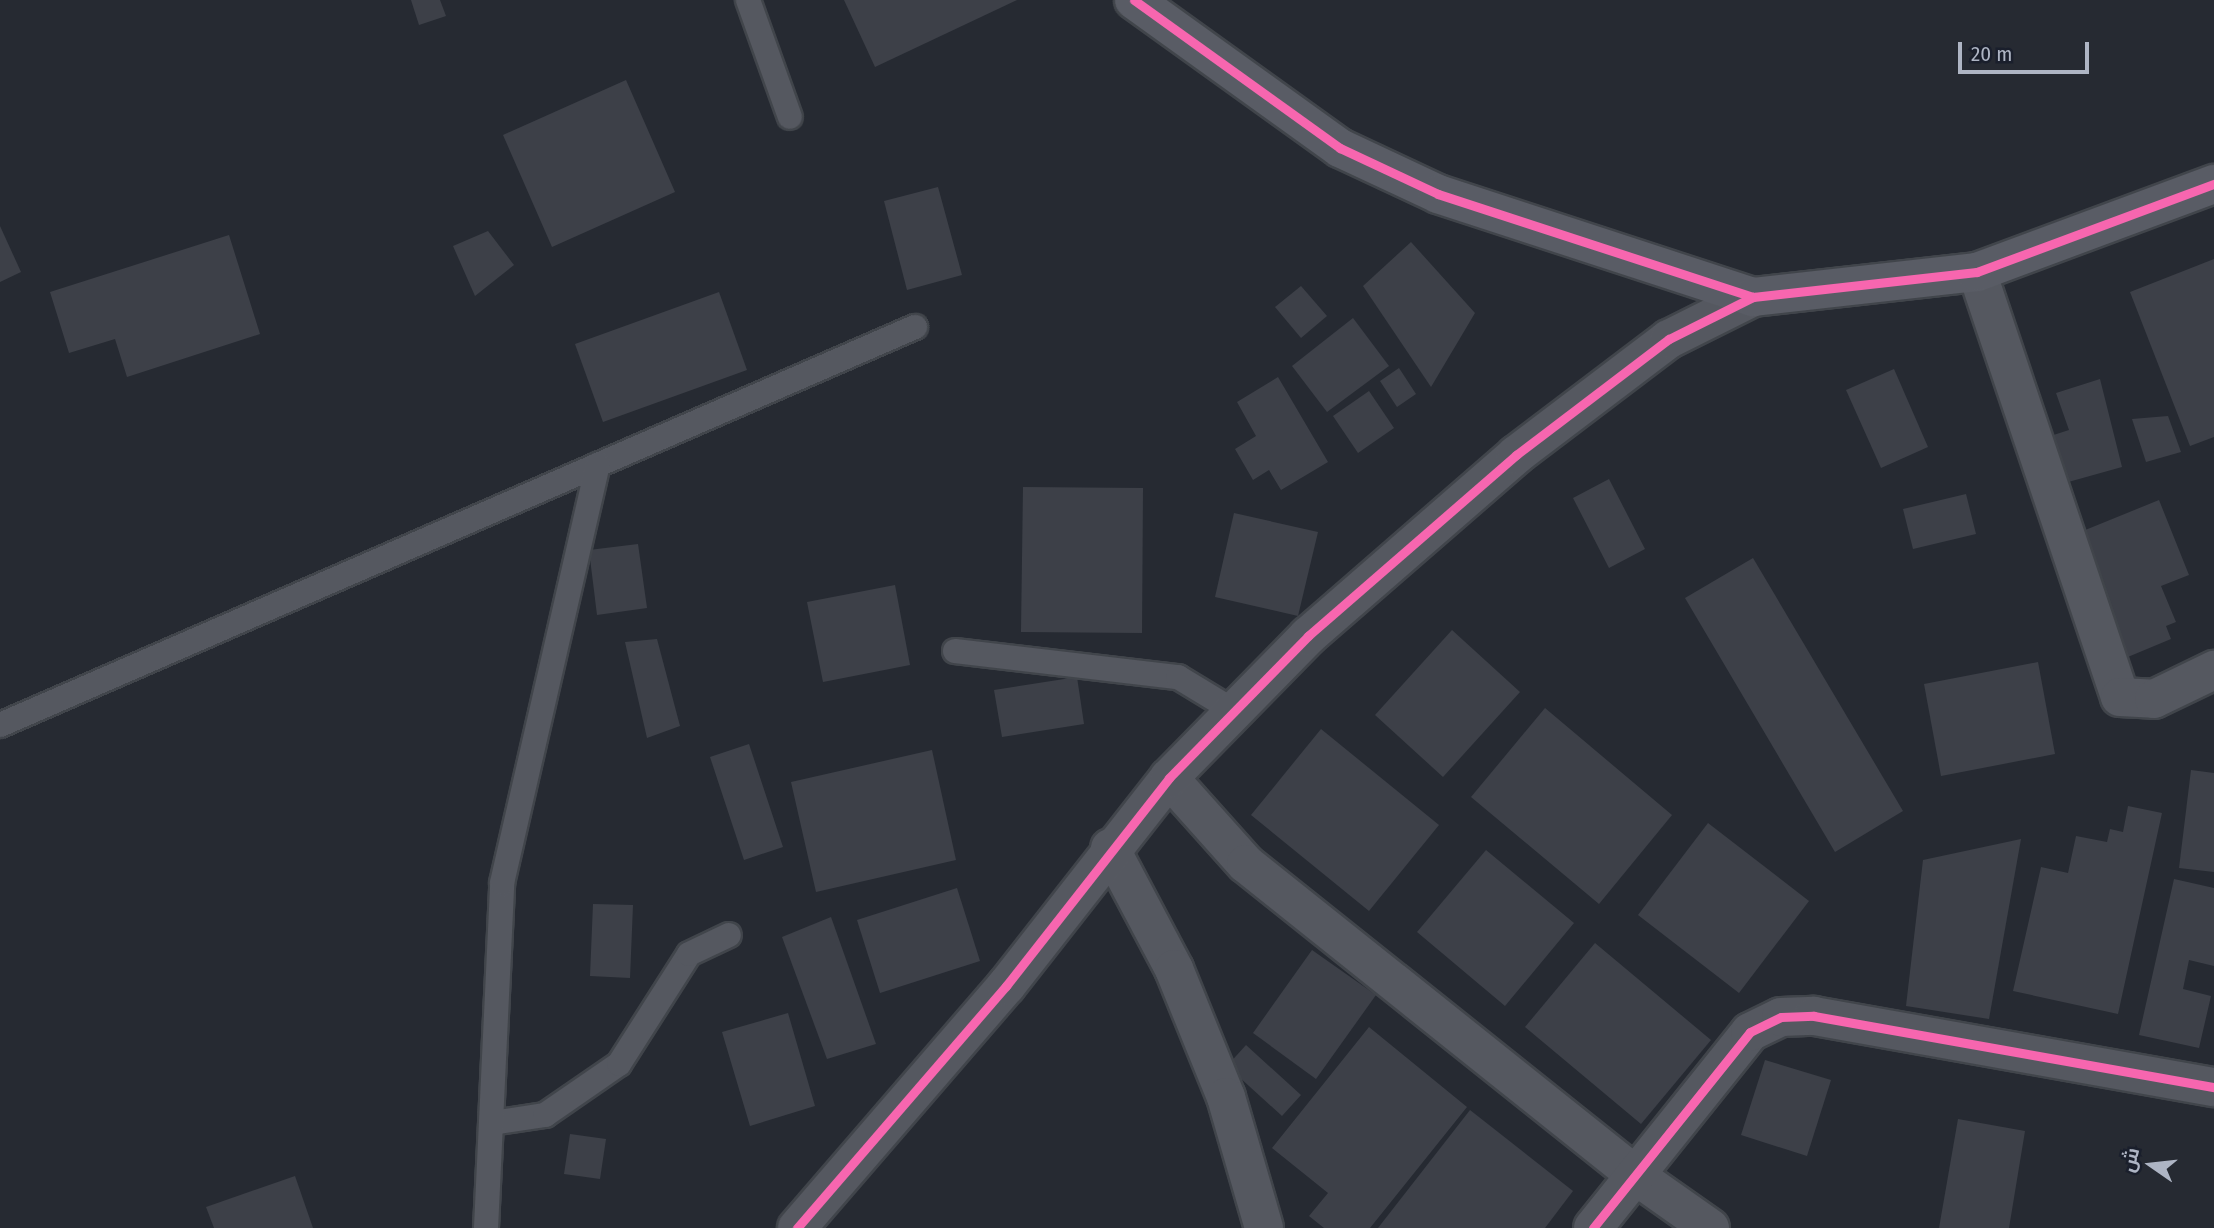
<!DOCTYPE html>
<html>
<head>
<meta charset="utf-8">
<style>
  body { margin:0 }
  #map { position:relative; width:2214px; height:1228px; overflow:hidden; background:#262a32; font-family:"Fira Sans Condensed",Cairo,sans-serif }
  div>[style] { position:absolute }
  .building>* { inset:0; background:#3d4048 }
  .roads { filter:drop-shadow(2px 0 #41454b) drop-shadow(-2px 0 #41454b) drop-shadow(0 2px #41454b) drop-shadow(0 -2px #41454b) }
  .lane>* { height:24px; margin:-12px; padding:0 12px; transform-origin:12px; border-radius:12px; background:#555860 }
  .street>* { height:38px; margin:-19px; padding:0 19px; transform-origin:19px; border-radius:19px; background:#555860 }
  .secondary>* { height:38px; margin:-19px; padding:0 19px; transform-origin:19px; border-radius:19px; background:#595c65 }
  .cycleway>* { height:9px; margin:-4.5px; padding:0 4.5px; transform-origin:4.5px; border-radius:4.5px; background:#f766af }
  span { translate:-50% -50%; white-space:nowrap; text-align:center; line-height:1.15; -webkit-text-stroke:6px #1a1f2c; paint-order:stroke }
  .north { position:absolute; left:2116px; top:1130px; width:70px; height:70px; -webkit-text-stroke:5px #1a1f2c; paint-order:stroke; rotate:284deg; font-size:19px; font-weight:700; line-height:28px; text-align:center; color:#aeb5c4 }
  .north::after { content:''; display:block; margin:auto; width:24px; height:32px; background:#aeb5c4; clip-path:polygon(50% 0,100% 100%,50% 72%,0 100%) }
  .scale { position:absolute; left:1958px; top:42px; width:131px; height:32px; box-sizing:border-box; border:4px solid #aeb5c4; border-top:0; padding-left:9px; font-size:21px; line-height:24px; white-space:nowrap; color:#aeb5c4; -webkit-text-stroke:5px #1a1f2c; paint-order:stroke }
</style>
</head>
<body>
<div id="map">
  <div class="building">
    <i style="clip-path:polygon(411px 0,440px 0,446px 16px,419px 25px)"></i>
    <i style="clip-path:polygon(844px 0,1017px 0,875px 67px)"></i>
    <i style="clip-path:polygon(626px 80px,675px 192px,552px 247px,503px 135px)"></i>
    <i style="clip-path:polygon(938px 187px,962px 275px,907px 290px,884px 201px)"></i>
    <i style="clip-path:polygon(0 226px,21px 272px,0 282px)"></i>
    <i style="clip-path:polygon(488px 231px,514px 265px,475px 296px,453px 246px)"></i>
    <i style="clip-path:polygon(229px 235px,260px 334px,127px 377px,115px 339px,69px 353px,50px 292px)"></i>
    <i style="clip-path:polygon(1411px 242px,1475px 313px,1431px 387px,1363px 286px)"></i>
    <i style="clip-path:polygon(2214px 259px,2214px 437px,2190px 446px,2130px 292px)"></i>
    <i style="clip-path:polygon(1301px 286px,1327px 316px,1301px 338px,1275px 307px)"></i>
    <i style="clip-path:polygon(719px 292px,747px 370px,603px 422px,575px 344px)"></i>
    <i style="clip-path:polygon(1353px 318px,1389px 366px,1327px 412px,1292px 366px)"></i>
    <i style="clip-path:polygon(1399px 368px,1416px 394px,1397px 407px,1380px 381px)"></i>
    <i style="clip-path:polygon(1894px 369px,1928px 447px,1881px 468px,1846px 390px)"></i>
    <i style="clip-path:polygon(1278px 377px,1328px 462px,1281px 490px,1269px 470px,1253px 480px,1235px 449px,1256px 436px,1237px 402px)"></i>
    <i style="clip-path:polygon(2100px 379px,2122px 467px,2054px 486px,2041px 439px,2069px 430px,2056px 393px)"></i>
    <i style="clip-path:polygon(1369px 391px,1394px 428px,1358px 453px,1333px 416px)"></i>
    <i style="clip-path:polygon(2168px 416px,2181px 452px,2146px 462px,2132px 419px)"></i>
    <i style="clip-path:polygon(1609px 479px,1645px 549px,1609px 568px,1573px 498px)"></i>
    <i style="clip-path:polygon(1023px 487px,1143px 488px,1142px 633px,1021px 632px)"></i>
    <i style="clip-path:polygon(1966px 494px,1976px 534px,1913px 549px,1903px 509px)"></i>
    <i style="clip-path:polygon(2159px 500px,2189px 575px,2161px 586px,2176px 622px,2166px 626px,2171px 639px,2123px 659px,2073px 535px)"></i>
    <i style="clip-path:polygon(1234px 513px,1318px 532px,1298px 616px,1215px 597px)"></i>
    <i style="clip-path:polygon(638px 544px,647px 608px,597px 615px,589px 550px)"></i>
    <i style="clip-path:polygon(1753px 558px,1903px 811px,1835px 852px,1685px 598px)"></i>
    <i style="clip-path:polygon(895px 585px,910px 665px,823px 682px,807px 602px)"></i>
    <i style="clip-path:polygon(1452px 630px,1520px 692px,1443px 777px,1375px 715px)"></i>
    <i style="clip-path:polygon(657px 639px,680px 726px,647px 738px,625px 642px)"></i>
    <i style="clip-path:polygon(2038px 662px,2055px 754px,1941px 776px,1924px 684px)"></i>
    <i style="clip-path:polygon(1077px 677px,1084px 724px,1002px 737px,994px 690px)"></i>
    <i style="clip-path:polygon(1545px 708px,1672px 815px,1599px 904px,1471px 797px)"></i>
    <i style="clip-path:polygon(1321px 729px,1439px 825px,1369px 911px,1251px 815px)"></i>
    <i style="clip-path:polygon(749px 744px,783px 847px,744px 860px,710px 757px)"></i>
    <i style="clip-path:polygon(932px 750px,956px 860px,816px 892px,791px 782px)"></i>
    <i style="clip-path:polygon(2191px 770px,2214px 773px,2214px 872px,2179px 868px)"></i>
    <i style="clip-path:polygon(2128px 806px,2162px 813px,2118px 1014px,2013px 991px,2041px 867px,2068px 873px,2076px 836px,2107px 842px,2110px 829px,2123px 832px)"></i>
    <i style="clip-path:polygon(1708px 823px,1809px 901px,1739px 993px,1638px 915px)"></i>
    <i style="clip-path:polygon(2021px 839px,1989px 1019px,1906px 1006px,1923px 860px)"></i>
    <i style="clip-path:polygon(1486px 850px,1574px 923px,1505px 1006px,1417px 932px)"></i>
    <i style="clip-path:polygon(2174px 879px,2214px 888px,2214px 966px,2189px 960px,2183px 989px,2211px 996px,2199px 1048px,2139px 1035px)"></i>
    <i style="clip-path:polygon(957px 888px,980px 961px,880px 993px,857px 920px)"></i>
    <i style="clip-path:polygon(593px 904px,633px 905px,630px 978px,590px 976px)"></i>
    <i style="clip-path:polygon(831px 917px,876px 1044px,827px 1059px,782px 937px)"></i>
    <i style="clip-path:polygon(1595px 943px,1711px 1040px,1641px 1124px,1525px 1027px)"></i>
    <i style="clip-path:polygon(1312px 950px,1376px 995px,1316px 1079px,1253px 1033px)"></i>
    <i style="clip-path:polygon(788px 1013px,815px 1106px,750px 1126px,722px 1032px)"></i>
    <i style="clip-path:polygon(1369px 1027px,1467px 1107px,1370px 1228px,1324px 1228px,1309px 1216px,1328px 1193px,1272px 1148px)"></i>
    <i style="clip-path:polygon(1246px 1045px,1301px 1095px,1282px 1116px,1227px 1066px)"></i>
    <i style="clip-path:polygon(1765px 1060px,1831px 1080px,1807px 1156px,1741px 1135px)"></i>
    <i style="clip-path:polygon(1470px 1110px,1573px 1191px,1545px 1228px,1378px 1228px)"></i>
    <i style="clip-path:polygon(1958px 1119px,2025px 1131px,2009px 1228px,1939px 1228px)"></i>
    <i style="clip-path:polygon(570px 1134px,606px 1139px,600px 1179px,564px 1174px)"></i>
    <i style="clip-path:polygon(295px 1176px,313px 1228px,214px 1228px,206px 1207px)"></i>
  </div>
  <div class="roads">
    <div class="lane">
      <i style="left:748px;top:0;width:124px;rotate:70.3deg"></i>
      <i style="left:955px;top:651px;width:225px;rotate:6.7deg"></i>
      <i style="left:1178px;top:677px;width:66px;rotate:31.3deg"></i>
      <i style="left:0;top:725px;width:998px;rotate:-23.51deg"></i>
      <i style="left:492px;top:1123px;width:54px;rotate:-8.6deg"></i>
      <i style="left:545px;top:1115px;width:90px;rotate:-34.6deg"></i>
      <i style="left:619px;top:1064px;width:130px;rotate:-57.5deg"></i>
      <i style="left:689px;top:954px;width:44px;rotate:-25.4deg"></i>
      <i style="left:486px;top:1228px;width:345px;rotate:-87.3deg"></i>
      <i style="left:502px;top:883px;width:429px;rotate:-77.1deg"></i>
    </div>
    <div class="street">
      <i style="left:1977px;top:272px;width:448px;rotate:71.4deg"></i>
      <i style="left:2120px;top:697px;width:34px;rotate:3deg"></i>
      <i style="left:2154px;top:699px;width:67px;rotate:-25.8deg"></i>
      <i style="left:1169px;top:778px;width:115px;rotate:48.2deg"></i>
      <i style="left:1246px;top:864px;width:503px;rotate:38.62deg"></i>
      <i style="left:1639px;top:1178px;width:87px;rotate:35.2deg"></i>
      <i style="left:1110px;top:848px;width:137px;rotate:62.1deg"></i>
      <i style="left:1174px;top:969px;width:138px;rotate:67.9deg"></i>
      <i style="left:1226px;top:1097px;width:136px;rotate:73.8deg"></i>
      <i style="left:797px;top:1228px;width:320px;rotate:-49.2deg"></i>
      <i style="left:1006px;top:986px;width:264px;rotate:-51.9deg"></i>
      <i style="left:1169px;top:778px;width:199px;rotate:-45.6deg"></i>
      <i style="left:1308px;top:636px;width:276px;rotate:-41deg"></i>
      <i style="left:1516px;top:455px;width:192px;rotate:-37.2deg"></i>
      <i style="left:1669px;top:339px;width:94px;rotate:-26.6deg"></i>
      <i style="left:1593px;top:1228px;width:251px;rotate:-51.3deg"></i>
      <i style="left:1750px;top:1032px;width:34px;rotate:-26deg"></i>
      <i style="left:1781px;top:1017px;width:33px;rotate:-2deg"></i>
      <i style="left:1814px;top:1016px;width:406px;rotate:10.1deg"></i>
    </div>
    <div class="secondary">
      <i style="left:1134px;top:0;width:254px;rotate:35.7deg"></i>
      <i style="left:1340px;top:148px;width:108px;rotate:25.1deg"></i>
      <i style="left:1438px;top:194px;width:331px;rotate:18.1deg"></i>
      <i style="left:1753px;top:297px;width:225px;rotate:-6.4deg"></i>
      <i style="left:1977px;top:272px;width:253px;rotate:-20.4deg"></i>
    </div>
  </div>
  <div class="cycleway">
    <i style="left:1134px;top:0;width:254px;rotate:35.7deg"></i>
    <i style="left:1340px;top:148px;width:108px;rotate:25.1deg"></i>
    <i style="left:1438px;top:194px;width:331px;rotate:18.1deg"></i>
    <i style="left:1753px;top:297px;width:225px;rotate:-6.4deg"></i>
    <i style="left:1977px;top:272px;width:253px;rotate:-20.4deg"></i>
    <i style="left:797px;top:1228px;width:320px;rotate:-49.2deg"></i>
    <i style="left:1006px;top:986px;width:264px;rotate:-51.9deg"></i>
    <i style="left:1169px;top:778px;width:199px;rotate:-45.6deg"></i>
    <i style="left:1308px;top:636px;width:276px;rotate:-41deg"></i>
    <i style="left:1516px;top:455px;width:192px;rotate:-37.2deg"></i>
    <i style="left:1669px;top:339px;width:94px;rotate:-26.6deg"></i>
    <i style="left:1593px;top:1228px;width:251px;rotate:-51.3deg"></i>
    <i style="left:1750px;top:1032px;width:34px;rotate:-26deg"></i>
    <i style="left:1781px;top:1017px;width:33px;rotate:-2deg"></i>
    <i style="left:1814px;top:1016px;width:406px;rotate:10.1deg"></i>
  </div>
  <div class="north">ش</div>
  <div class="scale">20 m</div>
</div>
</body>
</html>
